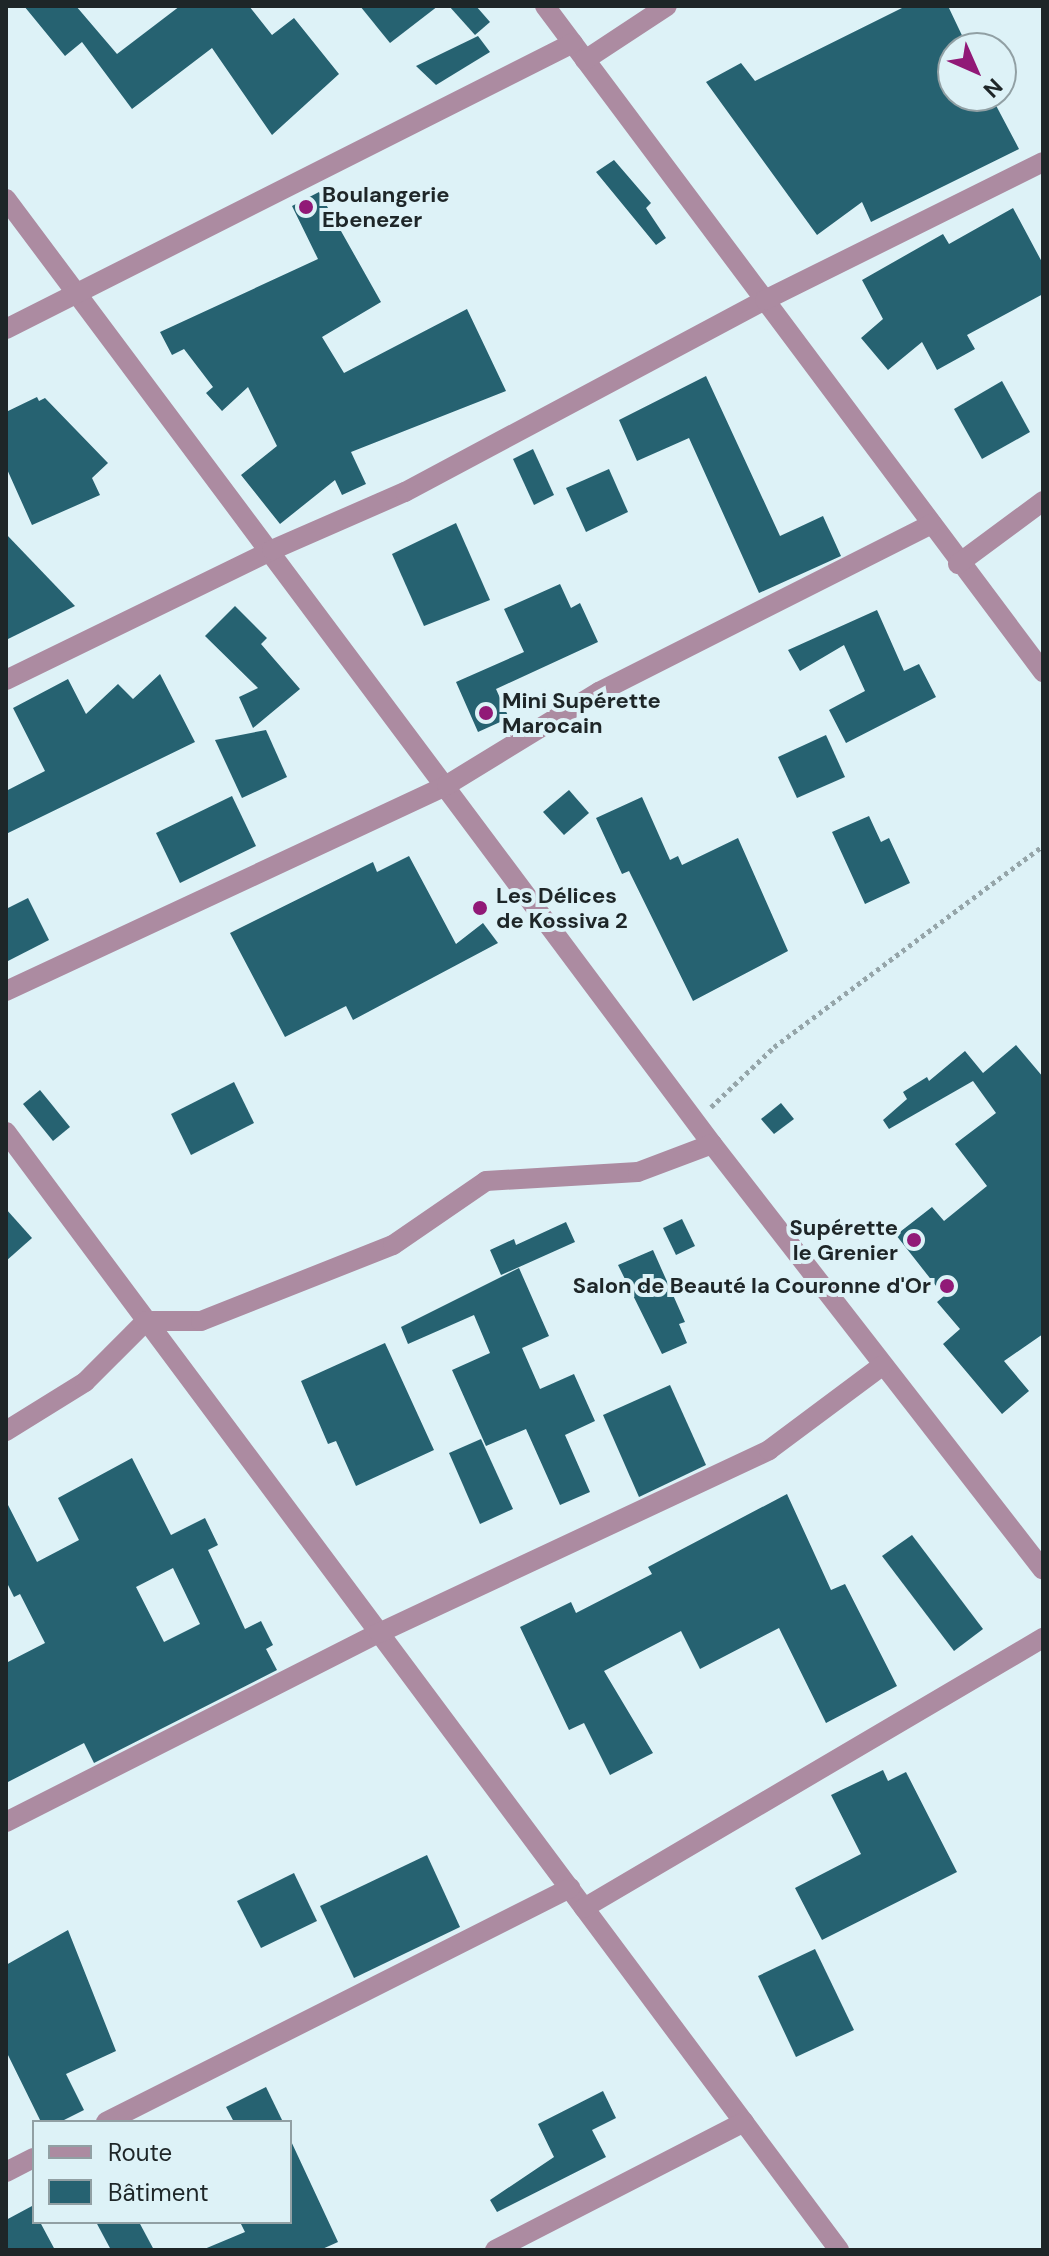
<!DOCTYPE html>
<html>
<head>
<meta charset="utf-8">
<style>
  body { margin:0 }
  #map { position:relative; width:1049px; height:2256px; overflow:hidden; background:#ddf2f7; font-family:"DM Sans",sans-serif }
  div>[style] { position:absolute }
  .building>* { inset:0; background:#266271 }
  .path>* { height:5px; margin-top:-2.5px; transform-origin:0; background:repeating-linear-gradient(90deg,#95a5a9 0 4px,transparent 0 8px) }
  .minor>* { height:20px; margin:-10px; padding:0 10px; transform-origin:10px; border-radius:10px; background:#ac8ba1 }
  .dots>* { width:22px; height:22px; translate:-50% -50%; box-sizing:border-box; border:4px solid #ddf2f7; border-radius:50% }
  span { translate:-50% -50%; white-space:nowrap; text-align:center; line-height:1.15; -webkit-text-stroke:8px #ddf2f7; paint-order:stroke }
  .poi-label { font-size:22px; color:#1e2628; font-weight:700 }
  .left { translate:0 -50%; text-align:left }
  .right { translate:-100% -50%; text-align:right }
  .frame { position:absolute; inset:0; border:8px solid #1e2628; pointer-events:none }
  .legend { position:absolute; left:32px; top:2120px; width:260px; height:104px; box-sizing:border-box; background:#ddf2f7; border:2px solid #91a0a4; margin:0; padding:10px 14px; list-style:none; font-size:24px; color:#1e2628 }
  .legend li { display:flex; align-items:center; gap:16px; height:40px }
  .legend b { width:40px; border:2px solid #91a0a4 }
  .north { position:absolute; left:937px; top:32px; width:80px; height:80px; box-sizing:border-box; background:#ddf2f7; border:2px solid #91a0a4; border-radius:50%; rotate:135deg; font-size:22px; font-weight:700; line-height:32px; text-align:center; color:#1e2628 }
  .north::after { content:''; display:block; margin:auto; width:28px; height:36px; background:#911977; clip-path:polygon(50% 0,100% 100%,50% 72%,0 100%) }
</style>
</head>
<body>
<div id="map">
  <div class="building">
    <i style="clip-path:polygon(24px 6px,76px 6px,117px 54px,180px 6px,249px 6px,272px 35px,294px 18px,339px 74px,272px 135px,212px 48px,132px 109px,82px 42px,65px 56px)"></i>
    <i style="clip-path:polygon(360px 6px,438px 6px,390px 43px)"></i>
    <i style="clip-path:polygon(449px 6px,476px 6px,490px 22px,475px 35px)"></i>
    <i style="clip-path:polygon(906px 6px,948px 6px,968px 48px,953px 48px,953px 96px,991px 96px,1019px 149px,871px 222px,862px 202px,817px 235px,706px 82px,741px 63px,755px 81px)"></i>
    <i style="clip-path:polygon(478px 36px,490px 52px,436px 85px,416px 66px)"></i>
    <i style="clip-path:polygon(614px 160px,651px 203px,646px 208px,666px 238px,656px 245px,596px 172px)"></i>
    <i style="clip-path:polygon(319px 192px,381px 302px,322px 337px,344px 373px,467px 309px,506px 391px,351px 452px,366px 484px,342px 495px,335px 480px,280px 524px,241px 475px,277px 446px,248px 387px,222px 411px,206px 393px,213px 387px,184px 349px,172px 355px,160px 332px,318px 259px,292px 206px)"></i>
    <i style="clip-path:polygon(1013px 208px,1043px 264px,1043px 294px,967px 335px,975px 349px,937px 370px,922px 342px,888px 370px,861px 338px,883px 319px,862px 280px,943px 234px,949px 244px)"></i>
    <i style="clip-path:polygon(706px 376px,780px 536px,823px 516px,841px 556px,759px 593px,689px 438px,637px 461px,619px 420px)"></i>
    <i style="clip-path:polygon(1002px 381px,1030px 432px,982px 459px,954px 409px)"></i>
    <i style="clip-path:polygon(37px 397px,39px 401px,45px 398px,108px 463px,92px 478px,100px 495px,32px 525px,6px 467px,6px 412px)"></i>
    <i style="clip-path:polygon(533px 449px,554px 495px,534px 505px,513px 459px)"></i>
    <i style="clip-path:polygon(609px 469px,628px 512px,586px 532px,566px 488px)"></i>
    <i style="clip-path:polygon(456px 523px,490px 600px,424px 626px,392px 554px)"></i>
    <i style="clip-path:polygon(6px 534px,75px 606px,6px 640px)"></i>
    <i style="clip-path:polygon(560px 584px,571px 608px,580px 603px,598px 642px,496px 689px,509px 718px,478px 732px,456px 682px,524px 652px,504px 609px)"></i>
    <i style="clip-path:polygon(235px 606px,267px 638px,261px 644px,300px 689px,253px 728px,239px 697px,258px 688px,205px 636px)"></i>
    <i style="clip-path:polygon(877px 610px,904px 671px,919px 664px,936px 697px,846px 743px,829px 710px,865px 691px,844px 645px,800px 671px,788px 650px)"></i>
    <i style="clip-path:polygon(160px 674px,195px 742px,6px 834px,6px 791px,45px 771px,13px 708px,68px 679px,86px 714px,118px 684px,133px 699px)"></i>
    <i style="clip-path:polygon(266px 730px,287px 777px,242px 798px,215px 740px)"></i>
    <i style="clip-path:polygon(826px 735px,845px 777px,797px 798px,778px 757px)"></i>
    <i style="clip-path:polygon(569px 790px,589px 813px,564px 835px,543px 812px)"></i>
    <i style="clip-path:polygon(232px 796px,256px 846px,180px 883px,156px 833px)"></i>
    <i style="clip-path:polygon(642px 797px,670px 860px,678px 856px,682px 865px,738px 838px,788px 951px,693px 1001px,629px 871px,622px 874px,596px 818px)"></i>
    <i style="clip-path:polygon(869px 816px,881px 842px,889px 838px,910px 883px,865px 904px,832px 832px)"></i>
    <i style="clip-path:polygon(409px 856px,456px 944px,483px 923px,498px 943px,353px 1020px,346px 1006px,285px 1037px,230px 933px,373px 862px,377px 872px)"></i>
    <i style="clip-path:polygon(28px 898px,49px 940px,6px 962px,6px 909px)"></i>
    <i style="clip-path:polygon(1016px 1045px,1043px 1077px,1043px 1334px,1004px 1361px,1029px 1391px,1002px 1414px,943px 1344px,960px 1329px,937px 1302px,944px 1296px,896px 1235px,932px 1207px,944px 1221px,987px 1186px,955px 1144px,996px 1113px,973px 1081px,889px 1129px,883px 1120px,907px 1099px,903px 1092px,927px 1077px,929px 1081px,965px 1051px,983px 1073px)"></i>
    <i style="clip-path:polygon(234px 1082px,254px 1123px,191px 1155px,171px 1114px)"></i>
    <i style="clip-path:polygon(40px 1090px,70px 1127px,53px 1141px,23px 1104px)"></i>
    <i style="clip-path:polygon(781px 1103px,794px 1119px,774px 1134px,761px 1119px)"></i>
    <i style="clip-path:polygon(6px 1209px,32px 1238px,6px 1261px)"></i>
    <i style="clip-path:polygon(682px 1219px,695px 1246px,676px 1255px,663px 1228px)"></i>
    <i style="clip-path:polygon(566px 1222px,575px 1242px,501px 1275px,490px 1250px,514px 1239px,516px 1245px)"></i>
    <i style="clip-path:polygon(653px 1250px,685px 1322px,679px 1324px,687px 1343px,662px 1354px,618px 1265px)"></i>
    <i style="clip-path:polygon(519px 1268px,549px 1336px,522px 1348px,540px 1389px,574px 1374px,595px 1421px,565px 1435px,590px 1492px,560px 1505px,526px 1429px,486px 1446px,452px 1370px,490px 1353px,474px 1315px,408px 1344px,401px 1327px)"></i>
    <i style="clip-path:polygon(385px 1343px,434px 1450px,356px 1486px,336px 1441px,328px 1444px,301px 1381px)"></i>
    <i style="clip-path:polygon(670px 1385px,706px 1465px,639px 1497px,603px 1415px)"></i>
    <i style="clip-path:polygon(481px 1439px,513px 1509px,480px 1524px,449px 1453px)"></i>
    <i style="clip-path:polygon(evenodd,132px 1458px,171px 1535px,205px 1518px,218px 1545px,208px 1550px,245px 1629px,261px 1621px,273px 1645px,266px 1649px,277px 1670px,94px 1763px,84px 1743px,6px 1783px,6px 1663px,45px 1643px,20px 1594px,14px 1597px,6px 1581px,6px 1501px,37px 1562px,79px 1540px,58px 1498px,132px 1458px,173px 1568px,200px 1624px,164px 1642px,136px 1587px,173px 1568px)"></i>
    <i style="clip-path:polygon(787px 1494px,831px 1590px,845px 1584px,897px 1686px,826px 1723px,779px 1628px,700px 1669px,681px 1631px,604px 1671px,653px 1753px,610px 1775px,584px 1723px,569px 1730px,520px 1627px,571px 1602px,576px 1613px,652px 1574px,648px 1567px)"></i>
    <i style="clip-path:polygon(912px 1535px,983px 1629px,954px 1651px,882px 1556px)"></i>
    <i style="clip-path:polygon(883px 1770px,888px 1781px,906px 1772px,957px 1872px,822px 1940px,795px 1888px,861px 1854px,831px 1795px)"></i>
    <i style="clip-path:polygon(427px 1855px,460px 1927px,354px 1978px,320px 1906px)"></i>
    <i style="clip-path:polygon(294px 1873px,317px 1921px,261px 1948px,237px 1901px)"></i>
    <i style="clip-path:polygon(68px 1930px,116px 2051px,66px 2074px,84px 2110px,60px 2122px,41px 2122px,6px 2051px,6px 1965px)"></i>
    <i style="clip-path:polygon(815px 1949px,854px 2030px,796px 2057px,758px 1976px)"></i>
    <i style="clip-path:polygon(266px 2087px,283px 2122px,234px 2122px,226px 2107px)"></i>
    <i style="clip-path:polygon(603px 2091px,616px 2118px,592px 2130px,606px 2157px,497px 2212px,490px 2200px,554px 2157px,538px 2124px)"></i>
    <i style="clip-path:polygon(290px 2139px,338px 2242px,320px 2250px,202px 2250px,245px 2232px,240px 2222px,290px 2222px)"></i>
    <i style="clip-path:polygon(32px 2206px,34px 2222px,40px 2222px,55px 2250px,6px 2250px,6px 2220px)"></i>
    <i style="clip-path:polygon(96px 2222px,139px 2222px,154px 2250px,111px 2250px)"></i>
  </div>
  <div class="path">
    <i style="left:711px;top:1107px;width:87px;rotate:-43.6deg"></i>
    <i style="left:774px;top:1047px;width:336px;rotate:-36.8deg"></i>
  </div>
  <div class="minor">
    <i style="left:545px;top:6px;width:832px;rotate:53.21deg"></i>
    <i style="left:585px;top:60px;width:98px;rotate:-33.4deg"></i>
    <i style="left:6px;top:199px;width:1180px;rotate:53.24deg"></i>
    <i style="left:712px;top:1144px;width:539px;rotate:52.15deg"></i>
    <i style="left:6px;top:329px;width:635px;rotate:-26.77deg"></i>
    <i style="left:958px;top:564px;width:106px;rotate:-36.5deg"></i>
    <i style="left:6px;top:680px;width:296px;rotate:-26deg"></i>
    <i style="left:272px;top:550px;width:145px;rotate:-23.6deg"></i>
    <i style="left:405px;top:492px;width:408px;rotate:-28.1deg"></i>
    <i style="left:765px;top:300px;width:310px;rotate:-26.4deg"></i>
    <i style="left:6px;top:991px;width:487px;rotate:-25deg"></i>
    <i style="left:447px;top:785px;width:178px;rotate:-31.5deg"></i>
    <i style="left:599px;top:692px;width:373px;rotate:-26.8deg"></i>
    <i style="left:6px;top:1132px;width:1394px;rotate:53.31deg"></i>
    <i style="left:6px;top:1431px;width:93px;rotate:-31.8deg"></i>
    <i style="left:85px;top:1382px;width:86px;rotate:-45deg"></i>
    <i style="left:146px;top:1321px;width:55px"></i>
    <i style="left:201px;top:1321px;width:206px;rotate:-21.6deg"></i>
    <i style="left:393px;top:1245px;width:113px;rotate:-34.5deg"></i>
    <i style="left:486px;top:1181px;width:152px;rotate:-3.4deg"></i>
    <i style="left:638px;top:1172px;width:79px;rotate:-20.7deg"></i>
    <i style="left:6px;top:1822px;width:418px;rotate:-26.9deg"></i>
    <i style="left:379px;top:1633px;width:431px;rotate:-25.1deg"></i>
    <i style="left:769px;top:1450px;width:142px;rotate:-36.7deg"></i>
    <i style="left:584px;top:1908px;width:533px;rotate:-30.47deg"></i>
    <i style="left:106px;top:2122px;width:520px;rotate:-26.76deg"></i>
    <i style="left:6px;top:2172px;width:31px;rotate:-27deg"></i>
    <i style="left:495px;top:2250px;width:280px;rotate:-27.2deg"></i>
  </div>
  <div class="dots">
    <i style="left:306px;top:207px;background:#911977"></i>
    <i style="left:486px;top:713px;background:#911977"></i>
    <i style="left:480px;top:908px;background:#911977"></i>
    <i style="left:914px;top:1240px;background:#911977"></i>
    <i style="left:947px;top:1286px;background:#911977"></i>
  </div>
  <div class="poi-label">
    <span class="left" style="left:322px;top:207px">Boulangerie<br>Ebenezer</span>
    <span class="left" style="left:502px;top:713px">Mini Supérette<br>Marocain</span>
    <span class="left" style="left:496px;top:908px">Les Délices<br>de Kossiva 2</span>
    <span class="right" style="left:898px;top:1240px">Supérette<br>le Grenier</span>
    <span class="right" style="left:931px;top:1286px">Salon de Beauté la Couronne d'Or</span>
  </div>
  <div class="frame"></div>
  <ul class="legend">
  <li><b style="height:10px;background:#ac8ba1"></b>Route</li>
  <li><b style="height:22px;background:#266271"></b>Bâtiment</li>
  </ul>
  <div class="north">N</div>
</div>
</body>
</html>
